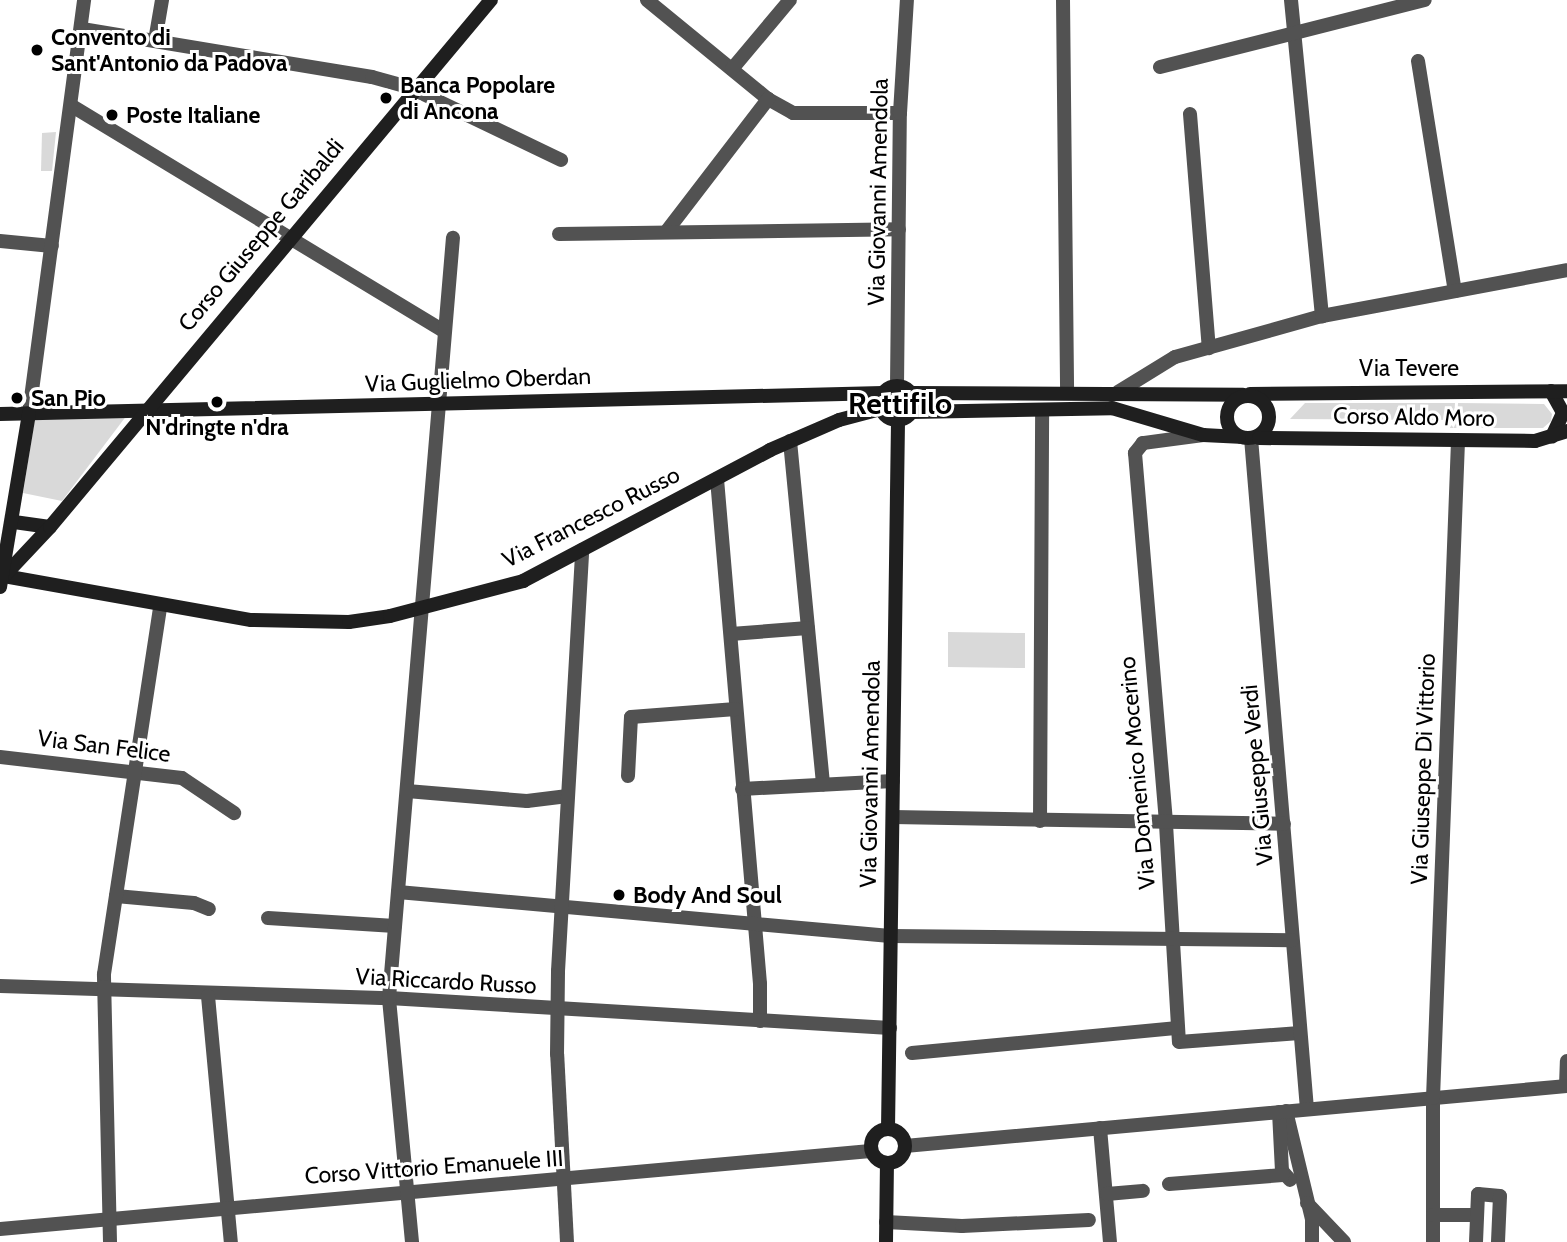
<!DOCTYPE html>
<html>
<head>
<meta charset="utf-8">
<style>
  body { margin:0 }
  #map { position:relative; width:1567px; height:1242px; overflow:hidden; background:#fff; font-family:Cabin,sans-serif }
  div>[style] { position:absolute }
  .green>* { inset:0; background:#d9d9d9 }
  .street>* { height:14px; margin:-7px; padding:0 7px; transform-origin:7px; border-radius:7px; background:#525252 }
  .secondary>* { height:14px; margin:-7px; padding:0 7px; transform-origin:7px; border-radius:7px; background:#1f1f1f }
  .secondary>.ring { margin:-7px; padding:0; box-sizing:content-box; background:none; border:14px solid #1f1f1f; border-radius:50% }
  .dots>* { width:19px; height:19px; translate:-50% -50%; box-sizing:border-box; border:4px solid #fff; border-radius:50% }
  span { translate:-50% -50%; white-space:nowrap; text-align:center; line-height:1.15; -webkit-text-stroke:6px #fff; paint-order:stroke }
  .poi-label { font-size:23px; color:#000; font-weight:700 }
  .left { translate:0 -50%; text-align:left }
  .street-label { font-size:23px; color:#000 }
  .district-label { font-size:30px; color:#000; font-weight:700 }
</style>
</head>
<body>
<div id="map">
  <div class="green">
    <i style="clip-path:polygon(56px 132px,52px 171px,41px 171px,42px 133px)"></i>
    <i style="clip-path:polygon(1305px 403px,1455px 403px,1454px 420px,1290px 419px)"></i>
    <i style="clip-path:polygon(1458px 403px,1544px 404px,1552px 414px,1551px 421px,1543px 428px,1449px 428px,1457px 420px)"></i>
    <i style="clip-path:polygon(127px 415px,62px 501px,23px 493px,35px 418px)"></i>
    <i style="clip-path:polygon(948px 632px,1025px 633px,1025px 668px,948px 667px)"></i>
  </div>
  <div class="street">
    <i style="left:647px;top:0;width:156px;rotate:39.3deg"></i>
    <i style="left:768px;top:99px;width:29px;rotate:29deg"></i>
    <i style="left:793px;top:113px;width:107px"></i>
    <i style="left:1063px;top:0;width:392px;rotate:89.4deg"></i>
    <i style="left:1291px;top:0;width:318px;rotate:84.4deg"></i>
    <i style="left:82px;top:29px;width:294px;rotate:9.4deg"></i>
    <i style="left:372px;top:77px;width:46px;rotate:15.3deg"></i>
    <i style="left:155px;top:41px;width:42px;rotate:-80.3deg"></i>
    <i style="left:1418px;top:61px;width:233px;rotate:80.9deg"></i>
    <i style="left:1160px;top:67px;width:273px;rotate:-14.2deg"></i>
    <i style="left:732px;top:69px;width:90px;rotate:-50deg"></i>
    <i style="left:415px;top:90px;width:162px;rotate:25.6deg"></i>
    <i style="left:72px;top:106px;width:435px;rotate:31.2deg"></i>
    <i style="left:1190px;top:114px;width:235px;rotate:85.4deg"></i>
    <i style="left:666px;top:232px;width:168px;rotate:-52.5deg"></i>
    <i style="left:559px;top:234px;width:340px;rotate:-0.8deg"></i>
    <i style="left:0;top:241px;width:52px;rotate:5.5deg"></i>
    <i style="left:897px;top:386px;width:273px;rotate:-89.4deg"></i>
    <i style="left:900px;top:113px;width:113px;rotate:-86.5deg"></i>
    <i style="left:1118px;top:392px;width:67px;rotate:-31.6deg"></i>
    <i style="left:1175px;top:357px;width:153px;rotate:-15.6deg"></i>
    <i style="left:1322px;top:316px;width:249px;rotate:-10.6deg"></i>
    <i style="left:29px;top:413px;width:417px;rotate:-82.4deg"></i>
    <i style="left:1203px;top:435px;width:61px;rotate:172.4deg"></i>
    <i style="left:1143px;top:443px;width:13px;rotate:129deg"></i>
    <i style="left:1135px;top:453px;width:372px;rotate:85.2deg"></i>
    <i style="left:1166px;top:824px;width:218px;rotate:86.6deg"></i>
    <i style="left:1179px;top:1042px;width:121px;rotate:-4.3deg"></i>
    <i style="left:1251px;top:438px;width:673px;rotate:85.23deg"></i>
    <i style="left:790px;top:441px;width:345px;rotate:84.5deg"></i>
    <i style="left:717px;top:479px;width:507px;rotate:85.13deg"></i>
    <i style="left:760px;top:984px;width:37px;rotate:90deg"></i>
    <i style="left:731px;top:634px;width:77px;rotate:-4.5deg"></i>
    <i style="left:0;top:757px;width:183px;rotate:6.6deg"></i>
    <i style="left:182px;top:778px;width:63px;rotate:33.9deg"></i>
    <i style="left:628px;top:776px;width:59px;rotate:-87.1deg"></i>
    <i style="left:631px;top:717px;width:105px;rotate:-4.4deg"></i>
    <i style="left:742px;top:789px;width:151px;rotate:-3deg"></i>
    <i style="left:407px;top:791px;width:120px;rotate:4.8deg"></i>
    <i style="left:527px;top:801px;width:41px;rotate:-7deg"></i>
    <i style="left:893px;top:817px;width:391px;rotate:1deg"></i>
    <i style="left:1040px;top:821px;width:411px;rotate:-89.7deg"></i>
    <i style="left:398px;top:892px;width:494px;rotate:5.1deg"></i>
    <i style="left:890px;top:936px;width:402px;rotate:0.6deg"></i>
    <i style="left:116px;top:896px;width:78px;rotate:5.1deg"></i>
    <i style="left:194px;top:903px;width:16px;rotate:22deg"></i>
    <i style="left:268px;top:918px;width:127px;rotate:3.6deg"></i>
    <i style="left:0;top:986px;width:389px;rotate:1.8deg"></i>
    <i style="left:389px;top:998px;width:502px;rotate:3.43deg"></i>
    <i style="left:208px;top:996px;width:247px;rotate:84.7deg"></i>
    <i style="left:912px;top:1053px;width:267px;rotate:-5.4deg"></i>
    <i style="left:1566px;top:1086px;width:25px;rotate:-88deg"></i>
    <i style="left:1286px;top:1111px;width:111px;rotate:76.5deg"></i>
    <i style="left:1312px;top:1219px;width:23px;rotate:90deg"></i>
    <i style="left:1279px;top:1112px;width:59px;rotate:87.1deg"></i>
    <i style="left:1282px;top:1171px;width:12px;rotate:48deg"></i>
    <i style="left:1100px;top:1128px;width:114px;rotate:85deg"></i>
    <i style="left:905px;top:1146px;width:665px;rotate:-5.18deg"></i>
    <i style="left:1169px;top:1184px;width:114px;rotate:-4.5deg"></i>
    <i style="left:1107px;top:1194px;width:36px;rotate:-5deg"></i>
    <i style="left:1307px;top:1203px;width:54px;rotate:46.5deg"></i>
    <i style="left:1433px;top:1215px;width:117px;rotate:-90deg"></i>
    <i style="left:1433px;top:1098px;width:657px;rotate:-87.82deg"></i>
    <i style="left:886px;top:1222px;width:76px;rotate:3deg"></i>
    <i style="left:962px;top:1226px;width:127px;rotate:-2.7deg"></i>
    <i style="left:0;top:1229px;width:874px;rotate:-5.12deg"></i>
    <i style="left:110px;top:1242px;width:268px;rotate:-91.3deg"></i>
    <i style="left:104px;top:974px;width:372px;rotate:-81.3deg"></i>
    <i style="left:412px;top:1242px;width:245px;rotate:-95.4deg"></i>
    <i style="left:389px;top:998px;width:763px;rotate:-85.19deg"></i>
    <i style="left:567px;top:1242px;width:188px;rotate:-93deg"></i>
    <i style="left:557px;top:1054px;width:83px;rotate:-89.3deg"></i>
    <i style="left:558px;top:971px;width:422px;rotate:-86.7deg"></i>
    <i style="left:1433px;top:1242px;width:27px;rotate:-90deg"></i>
    <i style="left:1433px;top:1215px;width:44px"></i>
    <i style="left:1476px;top:1242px;width:48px;rotate:-87.6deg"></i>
    <i style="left:1478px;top:1194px;width:22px;rotate:5deg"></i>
    <i style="left:1500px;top:1196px;width:46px;rotate:92.5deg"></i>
  </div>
  <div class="secondary">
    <i class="ring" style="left:880px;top:386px;width:20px;height:20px"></i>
    <i style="left:1551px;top:391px;width:25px;rotate:61deg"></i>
    <i style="left:1563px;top:413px;width:26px;rotate:115deg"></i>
    <i style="left:911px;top:393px;width:332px;rotate:0.3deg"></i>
    <i style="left:1250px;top:394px;width:317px;rotate:-0.5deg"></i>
    <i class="ring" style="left:1227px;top:396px;width:28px;height:28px"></i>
    <i style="left:912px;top:412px;width:200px;rotate:-1.1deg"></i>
    <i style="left:1112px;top:408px;width:95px;rotate:16.5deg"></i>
    <i style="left:1203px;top:435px;width:36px;rotate:3deg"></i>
    <i style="left:0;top:414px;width:883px;rotate:-1.36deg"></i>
    <i style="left:1259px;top:438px;width:276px;rotate:0.6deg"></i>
    <i style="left:1535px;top:441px;width:34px;rotate:-17deg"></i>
    <i style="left:14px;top:522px;width:36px;rotate:8deg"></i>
    <i style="left:4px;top:576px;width:251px;rotate:10.1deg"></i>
    <i style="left:251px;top:620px;width:98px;rotate:1.2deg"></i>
    <i style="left:349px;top:622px;width:41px;rotate:-8.3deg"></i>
    <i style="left:390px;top:616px;width:138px;rotate:-14.7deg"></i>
    <i style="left:523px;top:581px;width:280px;rotate:-27.9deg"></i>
    <i style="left:770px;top:450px;width:75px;rotate:-23.5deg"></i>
    <i style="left:839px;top:420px;width:43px;rotate:-14.7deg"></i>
    <i style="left:4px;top:576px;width:67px;rotate:-46.8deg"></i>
    <i style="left:50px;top:527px;width:687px;rotate:-50.08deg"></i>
    <i style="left:0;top:587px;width:176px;rotate:-80.5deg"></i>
    <i class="ring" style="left:871px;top:1129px;width:20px;height:20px"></i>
    <i style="left:888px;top:1129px;width:709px;rotate:-89.19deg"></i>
    <i style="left:886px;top:1242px;width:78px;rotate:-89.3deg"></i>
  </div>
  <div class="dots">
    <i style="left:37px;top:50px;background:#000"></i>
    <i style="left:386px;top:98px;background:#000"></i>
    <i style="left:112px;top:115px;background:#000"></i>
    <i style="left:17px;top:398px;background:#000"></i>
    <i style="left:217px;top:402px;background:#000"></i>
    <i style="left:619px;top:895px;background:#000"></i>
  </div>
  <div class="poi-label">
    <span class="left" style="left:51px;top:50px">Convento di<br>Sant'Antonio da Padova</span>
    <span class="left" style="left:400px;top:98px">Banca Popolare<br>di Ancona</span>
    <span class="left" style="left:126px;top:115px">Poste Italiane</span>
    <span class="left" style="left:31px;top:398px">San Pio</span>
    <span style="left:217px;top:427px">N'dringte n'dra</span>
    <span class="left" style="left:633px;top:895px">Body And Soul</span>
  </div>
  <div class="street-label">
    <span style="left:878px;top:192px;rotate:-89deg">Via Giovanni Amendola</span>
    <span style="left:261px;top:235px;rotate:-50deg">Corso Giuseppe Garibaldi</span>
    <span style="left:1409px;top:368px">Via Tevere</span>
    <span style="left:478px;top:380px;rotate:-2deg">Via Guglielmo Oberdan</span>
    <span style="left:1414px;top:417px;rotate:1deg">Corso Aldo Moro</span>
    <span style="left:591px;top:517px;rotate:-27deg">Via Francesco Russo</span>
    <span style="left:104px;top:746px;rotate:7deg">Via San Felice</span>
    <span style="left:1423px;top:769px;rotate:-88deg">Via Giuseppe Di Vittorio</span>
    <span style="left:1137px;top:773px;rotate:-95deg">Via Domenico Mocerino</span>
    <span style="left:870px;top:774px;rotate:-89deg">Via Giovanni Amendola</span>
    <span style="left:1257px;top:775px;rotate:-95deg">Via Giuseppe Verdi</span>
    <span style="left:446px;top:981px;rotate:3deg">Via Riccardo Russo</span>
    <span style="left:434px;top:1167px;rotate:-4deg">Corso Vittorio Emanuele III</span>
  </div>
  <div class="district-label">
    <span style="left:900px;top:404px">Rettifilo</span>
  </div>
</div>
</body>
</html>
